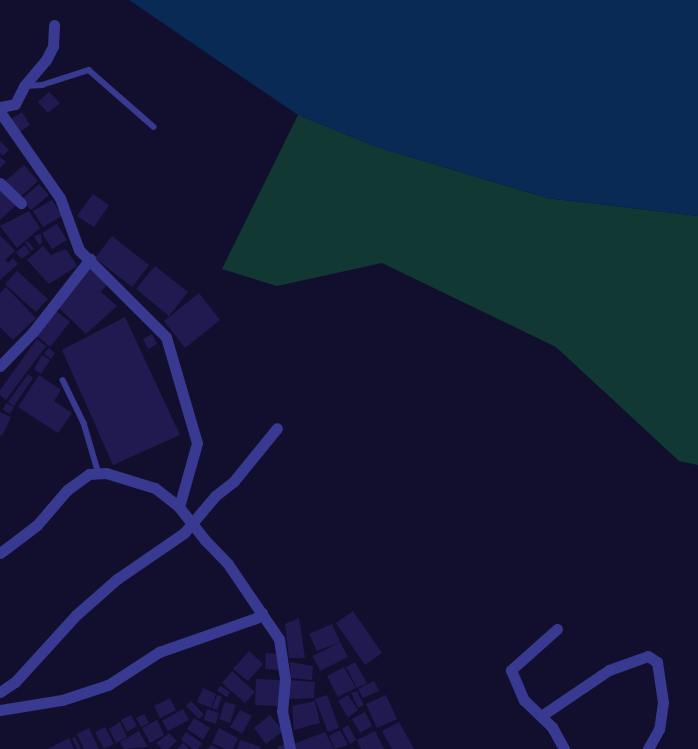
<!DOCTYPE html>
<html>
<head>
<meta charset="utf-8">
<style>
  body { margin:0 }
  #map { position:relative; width:698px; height:749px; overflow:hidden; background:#120f2e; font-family:Karla,sans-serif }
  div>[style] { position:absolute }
  .green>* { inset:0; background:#123834 }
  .water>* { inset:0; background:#082a54 }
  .building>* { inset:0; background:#211a50 }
  .service>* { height:5.5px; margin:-2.75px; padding:0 2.75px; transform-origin:2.75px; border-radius:2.75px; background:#373a90 }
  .minor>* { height:11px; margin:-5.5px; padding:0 5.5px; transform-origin:5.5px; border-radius:5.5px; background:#373a90 }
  span { translate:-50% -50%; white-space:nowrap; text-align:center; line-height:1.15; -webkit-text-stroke:4px #120f2e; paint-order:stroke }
</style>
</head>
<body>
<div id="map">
  <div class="green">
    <i style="clip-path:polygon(298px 115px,377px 147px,547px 198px,698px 216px,698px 465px,679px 461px,556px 347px,382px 263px,277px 286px,222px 269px)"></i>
  </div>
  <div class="water">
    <i style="clip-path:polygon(129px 0,698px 0,698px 216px,547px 198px,377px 147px,298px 115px)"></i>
  </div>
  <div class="building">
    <i style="clip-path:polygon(49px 92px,60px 103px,48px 113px,38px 102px)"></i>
    <i style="clip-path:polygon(22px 112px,30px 125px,20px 132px,11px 119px)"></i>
    <i style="clip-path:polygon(0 141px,9px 150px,3px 156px,0 153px)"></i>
    <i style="clip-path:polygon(0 157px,6px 162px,0 168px)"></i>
    <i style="clip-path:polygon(24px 165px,38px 181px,17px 200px,3px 183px)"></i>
    <i style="clip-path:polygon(39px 184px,49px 195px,31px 210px,21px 200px)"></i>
    <i style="clip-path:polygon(0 188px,16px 205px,0 220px)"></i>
    <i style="clip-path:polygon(93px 194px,109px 205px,94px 227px,77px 216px)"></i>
    <i style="clip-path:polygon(52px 200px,62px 216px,43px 227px,33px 211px)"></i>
    <i style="clip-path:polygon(29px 211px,40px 228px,17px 248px,0 226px)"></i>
    <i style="clip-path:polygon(57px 224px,67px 240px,52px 249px,42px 233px)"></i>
    <i style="clip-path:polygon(41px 234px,42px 243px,39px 245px,34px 236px)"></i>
    <i style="clip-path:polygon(0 235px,15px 251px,5px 260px,8px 263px,13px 258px,18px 264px,0 280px)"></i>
    <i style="clip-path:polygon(112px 236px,149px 265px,132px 287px,95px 258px)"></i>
    <i style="clip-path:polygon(28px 241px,34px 249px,31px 251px,25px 242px)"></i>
    <i style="clip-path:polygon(25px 245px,30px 253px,21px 259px,16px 252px)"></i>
    <i style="clip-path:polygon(43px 246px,51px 255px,66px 249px,77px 266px,49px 284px,27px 260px)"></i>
    <i style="clip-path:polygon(89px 265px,108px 283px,101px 292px,117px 306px,86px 334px,59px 308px)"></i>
    <i style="clip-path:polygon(155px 266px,188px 292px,169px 316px,136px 289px)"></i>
    <i style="clip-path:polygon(17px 271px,48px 299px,36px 312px,5px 284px)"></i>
    <i style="clip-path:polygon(6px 287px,36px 318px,13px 340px,0 327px,0 293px)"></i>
    <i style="clip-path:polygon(199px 293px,220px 320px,185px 348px,164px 321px)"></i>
    <i style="clip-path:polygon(56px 311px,70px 322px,50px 347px,36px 335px)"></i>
    <i style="clip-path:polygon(125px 317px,180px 435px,113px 465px,62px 350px)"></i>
    <i style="clip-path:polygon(152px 334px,157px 344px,148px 349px,143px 339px)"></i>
    <i style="clip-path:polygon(37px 339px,46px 346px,6px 400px,0 395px,0 390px)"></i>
    <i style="clip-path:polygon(49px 348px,55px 353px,51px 359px,44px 354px)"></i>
    <i style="clip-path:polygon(42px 355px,50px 360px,41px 374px,34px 369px)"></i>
    <i style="clip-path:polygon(28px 374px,33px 378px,14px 406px,8px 402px)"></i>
    <i style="clip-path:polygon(39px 375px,61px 390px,54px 401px,72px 413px,58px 433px,18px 407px)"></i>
    <i style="clip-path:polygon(6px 403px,14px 407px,10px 414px,3px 410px)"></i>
    <i style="clip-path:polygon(0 412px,11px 417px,2px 436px,0 435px)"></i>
    <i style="clip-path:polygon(353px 611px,382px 653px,365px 665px,336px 623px)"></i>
    <i style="clip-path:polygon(299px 618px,305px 658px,289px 658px,285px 624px)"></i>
    <i style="clip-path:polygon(332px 624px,340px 642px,317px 651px,309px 634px)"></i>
    <i style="clip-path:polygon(340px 642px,348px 657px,320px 671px,313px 656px)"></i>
    <i style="clip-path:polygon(249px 651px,263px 664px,248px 681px,233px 669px)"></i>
    <i style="clip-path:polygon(266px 653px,280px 654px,280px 670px,265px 669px)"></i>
    <i style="clip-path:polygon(290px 662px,313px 666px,312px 680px,291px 678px)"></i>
    <i style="clip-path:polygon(355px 662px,367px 683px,357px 688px,346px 667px)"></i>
    <i style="clip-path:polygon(344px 667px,356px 688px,338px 697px,327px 676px)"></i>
    <i style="clip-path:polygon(232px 671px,255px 692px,245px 703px,222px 683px)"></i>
    <i style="clip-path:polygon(256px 679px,281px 680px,280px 706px,255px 705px)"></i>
    <i style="clip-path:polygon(288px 680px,315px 682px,314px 698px,289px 699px)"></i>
    <i style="clip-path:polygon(374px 681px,379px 691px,363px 698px,358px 689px)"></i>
    <i style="clip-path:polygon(220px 686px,230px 692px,227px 697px,217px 691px)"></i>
    <i style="clip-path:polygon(203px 688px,216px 694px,211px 708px,197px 702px)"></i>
    <i style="clip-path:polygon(357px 691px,364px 705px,358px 708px,351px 693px)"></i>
    <i style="clip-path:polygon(217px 695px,222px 697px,217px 710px,212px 708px)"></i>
    <i style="clip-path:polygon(327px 695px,339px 728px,328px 732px,315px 699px)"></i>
    <i style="clip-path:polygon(348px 695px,358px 710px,348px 717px,338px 701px)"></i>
    <i style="clip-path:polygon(386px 695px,397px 719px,377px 728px,366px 704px)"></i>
    <i style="clip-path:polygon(170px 698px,176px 710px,160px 718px,154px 706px)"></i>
    <i style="clip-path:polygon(191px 701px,204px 715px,199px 719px,186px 706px)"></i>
    <i style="clip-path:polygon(315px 701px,320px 723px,294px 730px,292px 706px)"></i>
    <i style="clip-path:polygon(225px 702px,236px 705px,230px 723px,219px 719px)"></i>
    <i style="clip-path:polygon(183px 709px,189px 720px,168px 731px,162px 721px)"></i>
    <i style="clip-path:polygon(207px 709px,219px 713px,216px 724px,204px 720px)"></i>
    <i style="clip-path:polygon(240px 710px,252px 716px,242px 734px,230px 727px)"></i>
    <i style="clip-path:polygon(365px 712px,372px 726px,360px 733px,352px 719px)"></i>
    <i style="clip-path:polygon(144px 714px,149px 723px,141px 727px,136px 718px)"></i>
    <i style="clip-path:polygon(131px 715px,137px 726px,127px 732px,121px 720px)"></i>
    <i style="clip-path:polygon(270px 715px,283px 731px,266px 744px,254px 728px)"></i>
    <i style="clip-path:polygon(194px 718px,210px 728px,203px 740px,187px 729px)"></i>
    <i style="clip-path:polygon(157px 720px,164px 735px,150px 743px,142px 728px)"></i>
    <i style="clip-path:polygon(120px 722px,127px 737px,116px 743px,109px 729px)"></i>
    <i style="clip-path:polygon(399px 722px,414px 749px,392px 749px,382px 731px)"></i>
    <i style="clip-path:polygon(348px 725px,356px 740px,350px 744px,342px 729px)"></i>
    <i style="clip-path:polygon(105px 727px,114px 744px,104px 749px,95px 732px)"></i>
    <i style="clip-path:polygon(89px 728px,99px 749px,84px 749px,77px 734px)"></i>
    <i style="clip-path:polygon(219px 728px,238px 738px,233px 749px,225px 749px,212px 743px)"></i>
    <i style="clip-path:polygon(340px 730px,348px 745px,335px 749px,329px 736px)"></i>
    <i style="clip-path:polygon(139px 731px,148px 747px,124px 749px,120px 742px)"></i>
    <i style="clip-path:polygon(375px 731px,384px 749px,361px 749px,357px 740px)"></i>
    <i style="clip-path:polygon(186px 732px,202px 743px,198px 749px,193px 749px,181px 740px)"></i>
    <i style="clip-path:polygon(325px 732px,334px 749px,292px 749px,291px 745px)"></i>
    <i style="clip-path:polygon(169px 733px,177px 741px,168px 749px,162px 749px,156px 743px)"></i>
    <i style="clip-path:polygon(75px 737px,81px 749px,77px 749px,72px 738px)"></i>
    <i style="clip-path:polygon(69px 738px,74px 749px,48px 749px)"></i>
    <i style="clip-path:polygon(240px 740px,261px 747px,260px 749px,237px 749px)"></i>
    <i style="clip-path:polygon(183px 743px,189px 749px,177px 749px)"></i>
    <i style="clip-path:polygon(211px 745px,219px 749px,208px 749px)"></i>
    <i style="clip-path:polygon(287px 745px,288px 749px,278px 749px,278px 746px)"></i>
  </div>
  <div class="service">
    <i style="left:24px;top:86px;width:18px;rotate:-3deg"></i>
    <i style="left:42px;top:85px;width:49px;rotate:-17.7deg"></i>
    <i style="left:89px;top:70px;width:86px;rotate:41.2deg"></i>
    <i style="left:63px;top:380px;width:48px;rotate:64deg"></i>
    <i style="left:84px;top:423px;width:53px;rotate:73.6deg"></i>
  </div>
  <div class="minor">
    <i style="left:0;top:107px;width:15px;rotate:-11deg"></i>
    <i style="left:15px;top:104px;width:20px;rotate:-63deg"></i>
    <i style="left:24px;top:86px;width:34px;rotate:-50deg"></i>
    <i style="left:46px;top:60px;width:16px;rotate:-63deg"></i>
    <i style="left:53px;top:46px;width:21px;rotate:-87deg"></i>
    <i style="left:0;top:112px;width:105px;rotate:55.1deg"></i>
    <i style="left:60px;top:198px;width:55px;rotate:69.9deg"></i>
    <i style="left:79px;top:250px;width:123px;rotate:45deg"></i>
    <i style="left:166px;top:337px;width:110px;rotate:73.7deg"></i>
    <i style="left:197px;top:443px;width:66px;rotate:105.7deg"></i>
    <i style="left:0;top:183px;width:29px;rotate:44deg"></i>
    <i style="left:0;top:366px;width:47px;rotate:-45.9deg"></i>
    <i style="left:33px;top:332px;width:93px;rotate:-52deg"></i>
    <i style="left:0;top:553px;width:46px;rotate:-37.1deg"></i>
    <i style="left:37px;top:525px;width:46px;rotate:-49.4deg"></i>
    <i style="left:67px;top:490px;width:27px;rotate:-36deg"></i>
    <i style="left:89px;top:474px;width:17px;rotate:-3deg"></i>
    <i style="left:106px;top:473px;width:51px;rotate:17deg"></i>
    <i style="left:155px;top:488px;width:31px;rotate:38deg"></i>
    <i style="left:179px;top:507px;width:42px;rotate:51.8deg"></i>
    <i style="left:205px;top:540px;width:33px;rotate:46deg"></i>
    <i style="left:228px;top:564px;width:91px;rotate:55.8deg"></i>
    <i style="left:279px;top:639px;width:40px;rotate:81.5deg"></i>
    <i style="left:285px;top:679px;width:32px;rotate:95deg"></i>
    <i style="left:282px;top:711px;width:39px;rotate:78deg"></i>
    <i style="left:557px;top:629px;width:62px;rotate:138.3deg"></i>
    <i style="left:511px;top:670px;width:33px;rotate:67deg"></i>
    <i style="left:524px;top:700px;width:39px;rotate:44deg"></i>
    <i style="left:552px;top:727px;width:25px;rotate:61deg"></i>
    <i style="left:0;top:692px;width:18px;rotate:-34deg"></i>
    <i style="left:15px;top:682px;width:91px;rotate:-47.7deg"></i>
    <i style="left:76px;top:615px;width:55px;rotate:-41.3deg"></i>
    <i style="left:117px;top:579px;width:81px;rotate:-34.5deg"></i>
    <i style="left:184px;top:533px;width:48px;rotate:-50deg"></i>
    <i style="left:215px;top:496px;width:24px;rotate:-38deg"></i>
    <i style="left:234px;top:481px;width:68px;rotate:-50.9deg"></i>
    <i style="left:0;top:710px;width:63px;rotate:-9.2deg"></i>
    <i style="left:62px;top:700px;width:48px;rotate:-18.1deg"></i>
    <i style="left:108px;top:685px;width:61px;rotate:-32.9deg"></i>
    <i style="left:159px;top:652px;width:103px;rotate:-19.3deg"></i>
    <i style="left:256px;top:618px;width:8px;rotate:-40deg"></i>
    <i style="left:541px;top:716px;width:82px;rotate:-34.1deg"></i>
    <i style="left:609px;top:670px;width:41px;rotate:-19.7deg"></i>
    <i style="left:648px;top:656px;width:11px;rotate:34deg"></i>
    <i style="left:657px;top:662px;width:40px;rotate:81.5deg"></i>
    <i style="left:663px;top:702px;width:27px;rotate:98deg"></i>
    <i style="left:659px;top:729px;width:23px;rotate:119deg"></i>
  </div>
</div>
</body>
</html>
